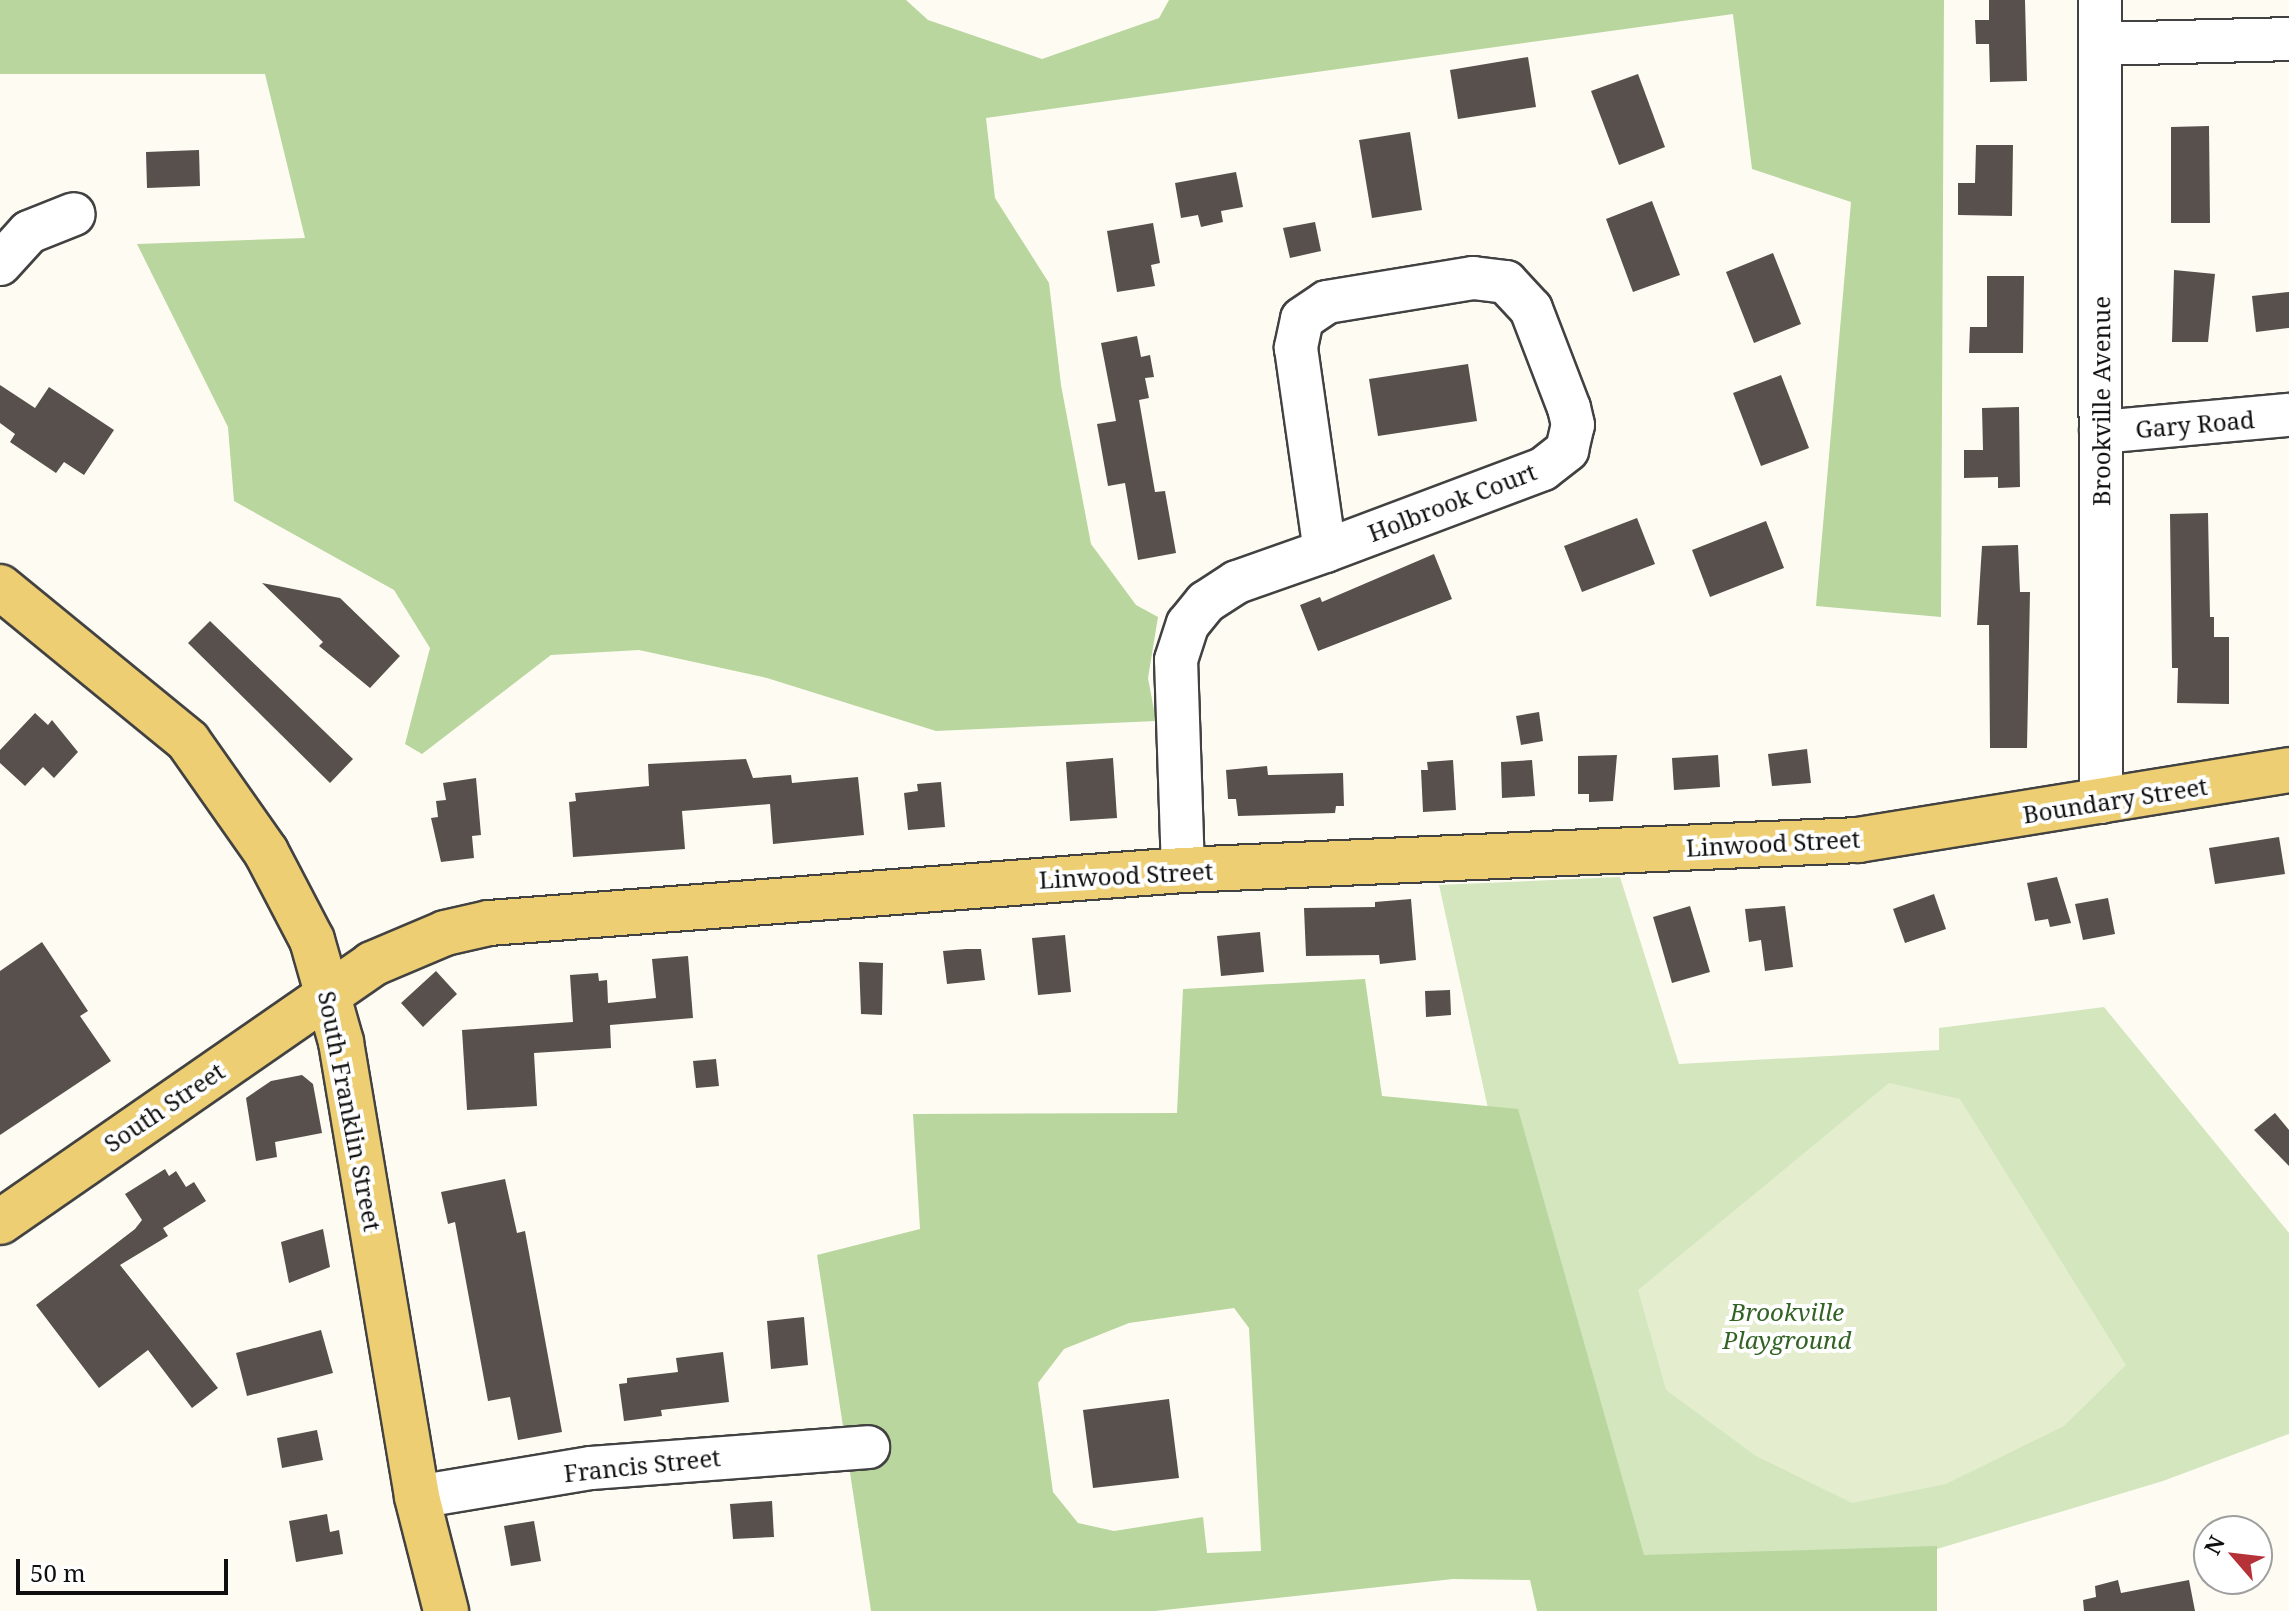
<!DOCTYPE html>
<html>
<head>
<meta charset="utf-8">
<style>
  body { margin:0 }
  #map { position:relative; width:2289px; height:1611px; overflow:hidden; background:#fefcf2; font-family:"Noto Serif",serif }
  div>[style] { position:absolute }
  .green>* { inset:0; background:#d3e6be }
  .forest>* { inset:0; background:#b8d69e }
  .pitch>* { inset:0; background:#e4eecf }
  .building>* { inset:0; background:#57504c }
  .roads { filter:drop-shadow(2px 0 #424242) drop-shadow(-2px 0 #424242) drop-shadow(0 2px #424242) drop-shadow(0 -2px #424242) }
  .minor>* { height:42px; margin:-21px; padding:0 21px; transform-origin:21px; border-radius:21px; background:#fff }
  .major>* { height:44px; margin:-22px; padding:0 22px; transform-origin:22px; border-radius:22px; background:#eece73 }
  span { translate:-50% -50%; white-space:nowrap; text-align:center; line-height:1.15; -webkit-text-stroke:8px #fff; paint-order:stroke }
  .street-label { font-size:24px; color:#0f0f0f }
  .park-label { font-size:24px; color:#326224; font-style:italic }
  .north { position:absolute; left:2193px; top:1515px; width:80px; height:80px; box-sizing:border-box; background:#fff; border:2px solid #9f9f9f; border-radius:50%; rotate:298deg; font-size:22px; font-weight:700; line-height:32px; text-align:center; color:#0f0f0f }
  .north::after { content:''; display:block; margin:auto; width:28px; height:36px; background:#b53239; clip-path:polygon(50% 0,100% 100%,50% 72%,0 100%) }
  .scale { position:absolute; left:16px; top:1559px; width:212px; height:36px; box-sizing:border-box; border:4px solid #0f0f0f; border-top:0; padding-left:10px; font-size:24px; line-height:28px; white-space:nowrap; color:#0f0f0f; -webkit-text-stroke:6px #fff; paint-order:stroke }
</style>
</head>
<body>
<div id="map">
  <div class="green">
    <i style="clip-path:polygon(1620px 877px,1679px 1064px,1939px 1050px,1939px 1028px,2104px 1007px,2289px 1233px,2289px 1434px,2163px 1481px,1937px 1549px,1936px 1611px,1649px 1611px,1494px 1136px,1439px 885px)"></i>
  </div>
  <div class="forest">
    <i style="clip-path:polygon(0 0,906px 0,928px 20px,1042px 59px,1159px 18px,1169px 0,1944px 0,1941px 617px,1816px 606px,1851px 202px,1752px 169px,1733px 14px,986px 118px,995px 198px,1049px 283px,1061px 385px,1091px 544px,1136px 605px,1158px 617px,1148px 678px,1156px 721px,936px 731px,767px 678px,639px 650px,551px 655px,422px 754px,405px 744px,430px 648px,394px 590px,234px 501px,228px 427px,137px 244px,305px 238px,265px 74px,0 74px)"></i>
    <i style="clip-path:polygon(evenodd,1365px 979px,1382px 1096px,1518px 1109px,1644px 1555px,1937px 1546px,1937px 1611px,1537px 1611px,1530px 1580px,1453px 1579px,1155px 1611px,871px 1611px,817px 1255px,920px 1229px,913px 1114px,1177px 1113px,1183px 989px,1365px 979px,1234px 1308px,1249px 1328px,1261px 1551px,1207px 1553px,1203px 1517px,1114px 1531px,1078px 1523px,1053px 1492px,1038px 1383px,1064px 1349px,1129px 1323px,1234px 1308px)"></i>
  </div>
  <div class="pitch">
    <i style="clip-path:polygon(1889px 1083px,1960px 1099px,2126px 1365px,2064px 1426px,1946px 1484px,1852px 1503px,1756px 1456px,1666px 1390px,1638px 1290px)"></i>
  </div>
  <div class="building">
    <i style="clip-path:polygon(1989px 0,2025px 0,2027px 81px,1990px 82px,1989px 44px,1976px 44px,1975px 20px,1989px 20px)"></i>
    <i style="clip-path:polygon(1528px 57px,1536px 107px,1458px 119px,1450px 70px)"></i>
    <i style="clip-path:polygon(1638px 74px,1665px 147px,1619px 165px,1591px 91px)"></i>
    <i style="clip-path:polygon(2209px 126px,2210px 223px,2171px 223px,2171px 127px)"></i>
    <i style="clip-path:polygon(1410px 132px,1422px 210px,1372px 218px,1359px 140px)"></i>
    <i style="clip-path:polygon(1976px 145px,2013px 145px,2012px 216px,1958px 215px,1958px 183px,1975px 183px)"></i>
    <i style="clip-path:polygon(199px 150px,200px 186px,147px 188px,146px 152px)"></i>
    <i style="clip-path:polygon(1236px 172px,1243px 207px,1221px 211px,1223px 222px,1201px 227px,1198px 215px,1181px 218px,1175px 183px)"></i>
    <i style="clip-path:polygon(1652px 201px,1680px 275px,1633px 292px,1606px 219px)"></i>
    <i style="clip-path:polygon(1315px 222px,1321px 251px,1290px 258px,1283px 228px)"></i>
    <i style="clip-path:polygon(1153px 223px,1160px 263px,1151px 265px,1155px 286px,1117px 292px,1107px 231px)"></i>
    <i style="clip-path:polygon(1773px 253px,1801px 324px,1754px 343px,1726px 272px)"></i>
    <i style="clip-path:polygon(2174px 270px,2215px 274px,2208px 342px,2172px 342px)"></i>
    <i style="clip-path:polygon(1987px 276px,2024px 276px,2023px 353px,1969px 353px,1970px 327px,1987px 327px)"></i>
    <i style="clip-path:polygon(2289px 292px,2289px 328px,2256px 332px,2252px 296px)"></i>
    <i style="clip-path:polygon(1137px 336px,1141px 357px,1150px 355px,1154px 377px,1145px 378px,1149px 398px,1139px 400px,1155px 492px,1165px 491px,1176px 553px,1138px 560px,1125px 483px,1108px 486px,1097px 424px,1116px 421px,1101px 343px)"></i>
    <i style="clip-path:polygon(1468px 364px,1477px 421px,1378px 436px,1369px 379px)"></i>
    <i style="clip-path:polygon(1781px 375px,1809px 448px,1761px 466px,1733px 393px)"></i>
    <i style="clip-path:polygon(0 385px,35px 408px,49px 387px,114px 430px,84px 475px,64px 462px,56px 473px,10px 442px,15px 434px,0 423px)"></i>
    <i style="clip-path:polygon(2019px 407px,2020px 487px,1998px 488px,1998px 477px,1964px 478px,1964px 450px,1983px 450px,1982px 408px)"></i>
    <i style="clip-path:polygon(2208px 513px,2210px 617px,2214px 617px,2214px 637px,2229px 637px,2229px 704px,2177px 703px,2178px 668px,2172px 668px,2170px 514px)"></i>
    <i style="clip-path:polygon(1637px 518px,1655px 564px,1582px 592px,1564px 546px)"></i>
    <i style="clip-path:polygon(1766px 521px,1784px 568px,1710px 597px,1692px 550px)"></i>
    <i style="clip-path:polygon(2018px 545px,2020px 592px,2030px 592px,2027px 748px,1990px 748px,1989px 625px,1977px 625px,1982px 546px)"></i>
    <i style="clip-path:polygon(1434px 554px,1452px 599px,1318px 651px,1300px 605px,1320px 597px,1322px 602px)"></i>
    <i style="clip-path:polygon(262px 583px,340px 598px,400px 656px,370px 688px,319px 646px,323px 642px)"></i>
    <i style="clip-path:polygon(210px 621px,353px 759px,330px 783px,188px 643px)"></i>
    <i style="clip-path:polygon(1539px 712px,1543px 741px,1521px 745px,1516px 716px)"></i>
    <i style="clip-path:polygon(35px 713px,48px 725px,52px 720px,78px 752px,54px 778px,43px 767px,25px 786px,0 763px,0 750px)"></i>
    <i style="clip-path:polygon(1807px 749px,1811px 783px,1772px 786px,1768px 754px)"></i>
    <i style="clip-path:polygon(1617px 755px,1613px 801px,1589px 802px,1589px 794px,1578px 794px,1578px 756px)"></i>
    <i style="clip-path:polygon(1718px 755px,1720px 787px,1674px 790px,1672px 758px)"></i>
    <i style="clip-path:polygon(1113px 758px,1117px 818px,1070px 821px,1066px 762px)"></i>
    <i style="clip-path:polygon(746px 759px,753px 778px,791px 775px,792px 783px,858px 777px,864px 835px,773px 844px,770px 804px,682px 811px,685px 849px,573px 857px,569px 802px,576px 801px,575px 793px,649px 786px,648px 764px)"></i>
    <i style="clip-path:polygon(1453px 760px,1456px 810px,1423px 812px,1421px 770px,1428px 770px,1427px 762px)"></i>
    <i style="clip-path:polygon(1532px 760px,1535px 796px,1502px 798px,1501px 762px)"></i>
    <i style="clip-path:polygon(1267px 766px,1268px 775px,1343px 773px,1344px 806px,1336px 806px,1335px 813px,1238px 816px,1236px 799px,1228px 799px,1226px 770px)"></i>
    <i style="clip-path:polygon(476px 778px,481px 835px,472px 836px,474px 858px,441px 862px,431px 818px,438px 817px,436px 801px,446px 800px,443px 783px)"></i>
    <i style="clip-path:polygon(941px 782px,945px 827px,908px 830px,904px 793px,918px 791px,917px 784px)"></i>
    <i style="clip-path:polygon(2279px 837px,2285px 874px,2215px 884px,2209px 848px)"></i>
    <i style="clip-path:polygon(2057px 877px,2071px 923px,2050px 927px,2048px 919px,2035px 921px,2027px 883px)"></i>
    <i style="clip-path:polygon(1934px 894px,1946px 929px,1905px 943px,1893px 909px)"></i>
    <i style="clip-path:polygon(2108px 898px,2115px 934px,2083px 940px,2075px 904px)"></i>
    <i style="clip-path:polygon(1411px 899px,1416px 960px,1380px 964px,1379px 955px,1306px 956px,1304px 908px,1375px 907px,1375px 902px)"></i>
    <i style="clip-path:polygon(1690px 906px,1710px 972px,1672px 983px,1653px 917px)"></i>
    <i style="clip-path:polygon(1785px 906px,1793px 967px,1765px 971px,1761px 940px,1749px 942px,1745px 909px)"></i>
    <i style="clip-path:polygon(1260px 932px,1264px 972px,1221px 976px,1217px 936px)"></i>
    <i style="clip-path:polygon(1065px 935px,1071px 992px,1038px 995px,1032px 938px)"></i>
    <i style="clip-path:polygon(42px 942px,88px 1011px,80px 1016px,111px 1061px,0 1135px,0 971px)"></i>
    <i style="clip-path:polygon(966px 949px,981px 949px,985px 980px,947px 984px,943px 951px)"></i>
    <i style="clip-path:polygon(688px 956px,693px 1018px,610px 1025px,611px 1048px,534px 1053px,537px 1106px,467px 1110px,462px 1030px,573px 1022px,570px 975px,598px 973px,599px 981px,607px 980px,608px 1003px,656px 998px,652px 959px)"></i>
    <i style="clip-path:polygon(859px 962px,883px 963px,882px 1015px,861px 1014px)"></i>
    <i style="clip-path:polygon(436px 971px,457px 994px,423px 1027px,401px 1003px)"></i>
    <i style="clip-path:polygon(1450px 990px,1451px 1015px,1426px 1017px,1425px 991px)"></i>
    <i style="clip-path:polygon(716px 1059px,719px 1086px,696px 1088px,693px 1061px)"></i>
    <i style="clip-path:polygon(302px 1075px,313px 1084px,322px 1133px,275px 1142px,277px 1157px,256px 1161px,246px 1098px,271px 1081px)"></i>
    <i style="clip-path:polygon(2275px 1113px,2289px 1130px,2289px 1166px,2254px 1130px)"></i>
    <i style="clip-path:polygon(165px 1169px,169px 1176px,176px 1171px,186px 1187px,194px 1182px,206px 1201px,163px 1228px,168px 1236px,120px 1265px,218px 1388px,192px 1408px,148px 1350px,99px 1388px,36px 1305px,135px 1229px,142px 1220px,125px 1194px)"></i>
    <i style="clip-path:polygon(505px 1179px,517px 1233px,525px 1231px,562px 1432px,518px 1440px,510px 1397px,488px 1401px,455px 1222px,448px 1224px,441px 1192px)"></i>
    <i style="clip-path:polygon(323px 1229px,330px 1267px,289px 1283px,281px 1242px)"></i>
    <i style="clip-path:polygon(804px 1317px,808px 1365px,771px 1369px,767px 1321px)"></i>
    <i style="clip-path:polygon(321px 1330px,333px 1373px,247px 1396px,236px 1353px)"></i>
    <i style="clip-path:polygon(723px 1352px,729px 1402px,661px 1410px,662px 1416px,624px 1421px,619px 1384px,627px 1383px,627px 1378px,678px 1372px,676px 1358px)"></i>
    <i style="clip-path:polygon(1169px 1399px,1179px 1478px,1093px 1488px,1083px 1410px)"></i>
    <i style="clip-path:polygon(317px 1430px,323px 1460px,282px 1468px,277px 1438px)"></i>
    <i style="clip-path:polygon(772px 1501px,774px 1537px,733px 1539px,730px 1504px)"></i>
    <i style="clip-path:polygon(327px 1514px,330px 1532px,339px 1530px,343px 1554px,296px 1562px,289px 1521px)"></i>
    <i style="clip-path:polygon(534px 1521px,541px 1561px,511px 1566px,504px 1526px)"></i>
    <i style="clip-path:polygon(2118px 1580px,2121px 1593px,2189px 1580px,2195px 1611px,2084px 1611px,2083px 1600px,2096px 1597px,2095px 1586px)"></i>
  </div>
  <div class="roads">
    <div class="minor">
      <i style="left:2100px;top:0;width:802px;rotate:89.93deg"></i>
      <i style="left:2101px;top:44px;width:188px;rotate:-1.5deg"></i>
      <i style="left:0;top:264px;width:43px;rotate:-47.8deg"></i>
      <i style="left:29px;top:232px;width:48px;rotate:-21.8deg"></i>
      <i style="left:2101px;top:432px;width:189px;rotate:-5.2deg"></i>
      <i style="left:1183px;top:870px;width:210px;rotate:-91.9deg"></i>
      <i style="left:1176px;top:660px;width:38px;rotate:-72deg"></i>
      <i style="left:1188px;top:624px;width:28px;rotate:-51deg"></i>
      <i style="left:1206px;top:602px;width:37px;rotate:-33deg"></i>
      <i style="left:1237px;top:582px;width:93px;rotate:-19.4deg"></i>
      <i style="left:1325px;top:551px;width:233px;rotate:-20.6deg"></i>
      <i style="left:1543px;top:469px;width:31px;rotate:-38deg"></i>
      <i style="left:1567px;top:450px;width:26px;rotate:-77deg"></i>
      <i style="left:1573px;top:425px;width:17px;rotate:-103deg"></i>
      <i style="left:1569px;top:408px;width:106px;rotate:-111deg"></i>
      <i style="left:1531px;top:309px;width:37px;rotate:-133deg"></i>
      <i style="left:1506px;top:282px;width:33px;rotate:-173deg"></i>
      <i style="left:1473px;top:278px;width:148px;rotate:170.7deg"></i>
      <i style="left:1327px;top:302px;width:30px;rotate:146deg"></i>
      <i style="left:1302px;top:319px;width:30px;rotate:102deg"></i>
      <i style="left:1296px;top:348px;width:205px;rotate:81.9deg"></i>
      <i style="left:417px;top:1497px;width:176px;rotate:-9.5deg"></i>
      <i style="left:591px;top:1468px;width:278px;rotate:-4.3deg"></i>
    </div>
    <div class="major">
      <i style="left:0;top:587px;width:243px;rotate:39.3deg"></i>
      <i style="left:188px;top:741px;width:136px;rotate:54.9deg"></i>
      <i style="left:266px;top:852px;width:99px;rotate:62.4deg"></i>
      <i style="left:312px;top:940px;width:106px;rotate:74.1deg"></i>
      <i style="left:341px;top:1042px;width:461px;rotate:80.5deg"></i>
      <i style="left:417px;top:1497px;width:118px;rotate:75.7deg"></i>
      <i style="left:0;top:1222px;width:453px;rotate:-34.7deg"></i>
      <i style="left:372px;top:964px;width:79px;rotate:-23deg"></i>
      <i style="left:445px;top:933px;width:45px;rotate:-12.8deg"></i>
      <i style="left:489px;top:923px;width:696px;rotate:-4.37deg"></i>
      <i style="left:1183px;top:870px;width:676px;rotate:-2.54deg"></i>
      <i style="left:1858px;top:840px;width:437px;rotate:-9.2deg"></i>
    </div>
  </div>
  <div class="street-label">
    <span style="left:2101px;top:401px;rotate:-90deg">Brookville Avenue</span>
    <span style="left:2195px;top:424px;rotate:-5deg">Gary Road</span>
    <span style="left:1452px;top:502px;rotate:-21deg">Holbrook Court</span>
    <span style="left:2115px;top:800px;rotate:-9deg">Boundary Street</span>
    <span style="left:1773px;top:843px;rotate:-3deg">Linwood Street</span>
    <span style="left:1126px;top:875px;rotate:-3deg">Linwood Street</span>
    <span style="left:164px;top:1107px;rotate:-34deg">South Street</span>
    <span style="left:350px;top:1111px;rotate:79deg">South Franklin Street</span>
    <span style="left:642px;top:1465px;rotate:-6deg">Francis Street</span>
  </div>
  <div class="park-label">
    <span style="left:1787px;top:1326px">Brookville<br>Playground</span>
  </div>
  <div class="north">N</div>
  <div class="scale">50 m</div>
</div>
</body>
</html>
